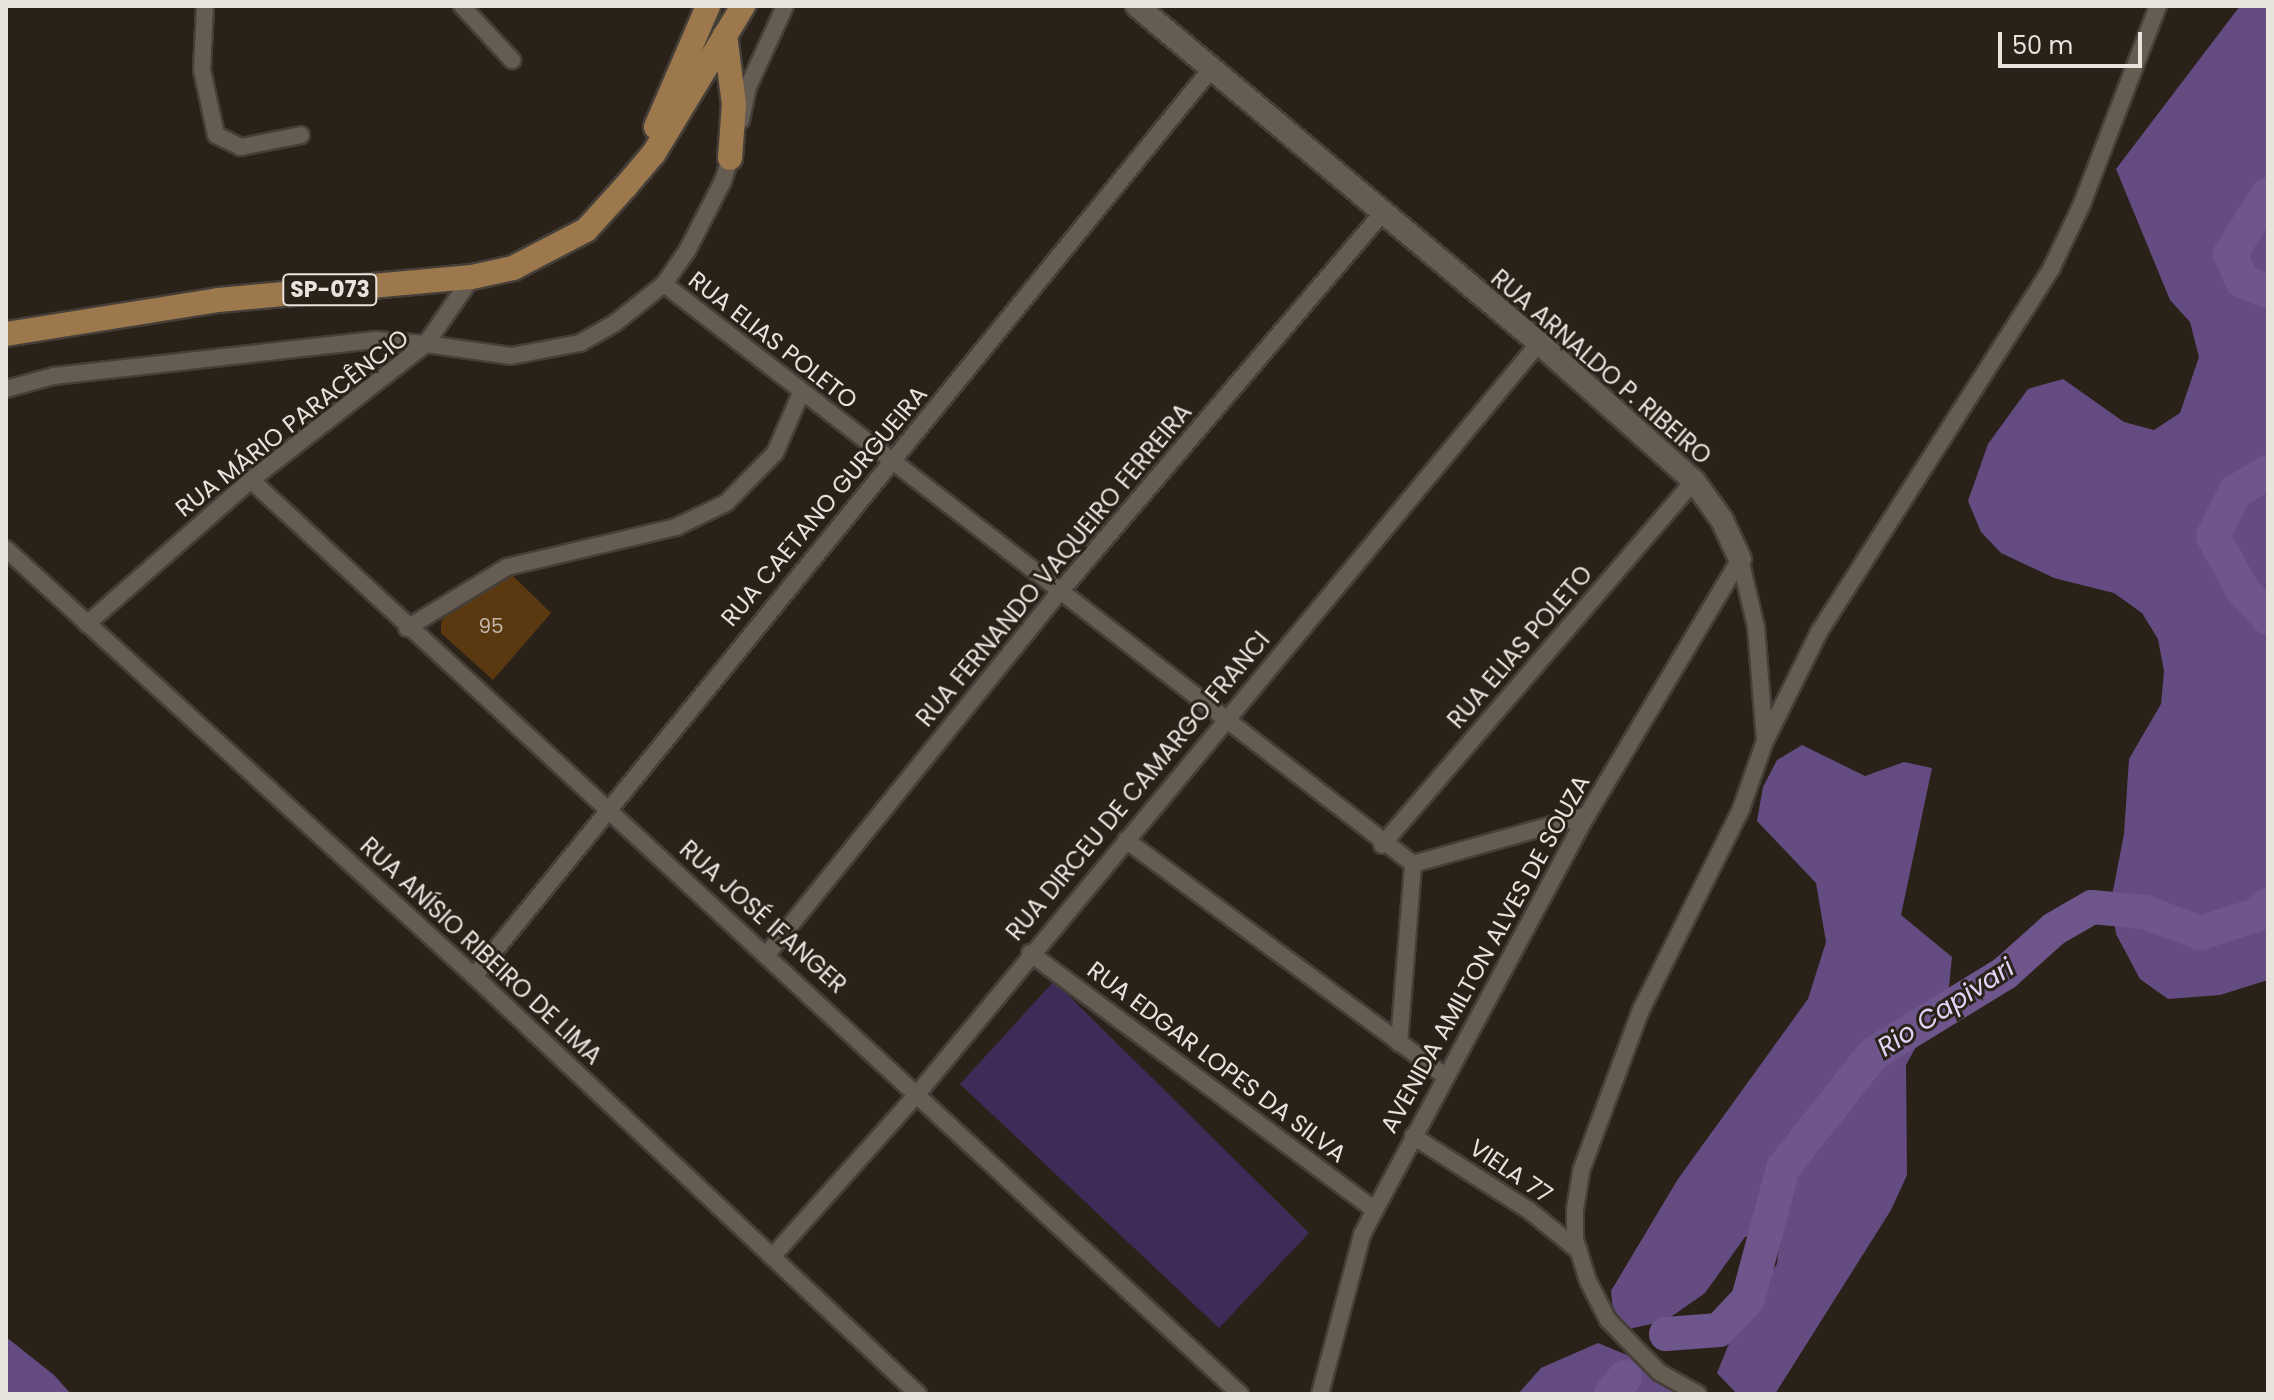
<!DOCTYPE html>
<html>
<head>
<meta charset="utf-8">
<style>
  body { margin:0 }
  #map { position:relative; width:2274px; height:1400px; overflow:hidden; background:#2a2219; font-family:Poppins,sans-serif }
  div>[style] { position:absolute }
  .green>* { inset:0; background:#3f2b57 }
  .forest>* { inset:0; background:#644c82 }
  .river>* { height:34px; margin:-17px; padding:0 17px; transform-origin:17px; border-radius:17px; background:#6e568c }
  .building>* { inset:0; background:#5a3911 }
  .roads { filter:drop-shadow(2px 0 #453f39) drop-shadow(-2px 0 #453f39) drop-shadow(0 2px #453f39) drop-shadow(0 -2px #453f39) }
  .minor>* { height:16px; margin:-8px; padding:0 8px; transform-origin:8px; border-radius:8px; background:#655c52 }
  .tertiary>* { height:22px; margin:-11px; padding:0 11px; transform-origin:11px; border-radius:11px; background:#655c52 }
  .primary>* { height:24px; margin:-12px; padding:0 12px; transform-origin:12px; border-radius:12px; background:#9e784d }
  span { translate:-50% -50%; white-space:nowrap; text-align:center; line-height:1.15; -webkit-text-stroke:6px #2a2219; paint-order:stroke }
  .number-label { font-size:20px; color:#c4b8aa }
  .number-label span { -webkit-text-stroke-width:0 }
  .shield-label span { padding:2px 6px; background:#2a2219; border:2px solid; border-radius:6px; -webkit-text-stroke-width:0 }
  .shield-label { font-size:22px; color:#e8e3dd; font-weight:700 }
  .street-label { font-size:24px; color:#e8e3dd }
  .water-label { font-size:26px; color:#e1d3f5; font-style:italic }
  .frame { position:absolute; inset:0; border:8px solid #e8e3dd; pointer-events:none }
  .scale { position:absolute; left:1998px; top:32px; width:144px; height:36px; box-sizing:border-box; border:4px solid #e8e3dd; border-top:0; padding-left:10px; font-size:24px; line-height:28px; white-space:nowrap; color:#e8e3dd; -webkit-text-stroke:6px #2a2219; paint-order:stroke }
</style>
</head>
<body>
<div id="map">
  <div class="green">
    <i style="clip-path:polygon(1054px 981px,1309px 1233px,1219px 1328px,960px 1084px)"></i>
  </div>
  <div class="forest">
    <i style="clip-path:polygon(2240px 6px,2268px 6px,2268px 980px,2220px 995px,2168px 999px,2140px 979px,2116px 934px,2111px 901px,2124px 834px,2129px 759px,2161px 704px,2164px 671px,2158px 639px,2142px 613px,2114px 593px,2054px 578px,2001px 553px,1981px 532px,1968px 501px,1988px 444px,2028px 389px,2063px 379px,2124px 422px,2154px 430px,2180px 413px,2199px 357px,2190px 322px,2170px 300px,2116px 169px)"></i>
    <i style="clip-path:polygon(1802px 745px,1865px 776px,1904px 762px,1932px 768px,1901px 915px,1952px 957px,1949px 987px,1906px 1065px,1907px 1175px,1891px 1210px,1775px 1394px,1737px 1394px,1717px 1373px,1741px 1314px,1777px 1264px,1781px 1226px,1745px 1237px,1705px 1293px,1665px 1321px,1615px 1332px,1611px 1291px,1678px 1179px,1808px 999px,1826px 942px,1816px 883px,1757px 821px,1763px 787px,1777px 760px)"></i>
    <i style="clip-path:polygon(6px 1337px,54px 1375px,71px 1394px,6px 1394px)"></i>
    <i style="clip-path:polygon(1598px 1343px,1627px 1355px,1695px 1394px,1518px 1394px,1541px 1368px)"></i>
  </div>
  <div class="river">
    <i style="left:2268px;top:194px;width:71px;rotate:122.3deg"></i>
    <i style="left:2230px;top:254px;width:30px;rotate:66deg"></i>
    <i style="left:2242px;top:281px;width:28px;rotate:21deg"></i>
    <i style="left:2268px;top:472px;width:39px;rotate:149deg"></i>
    <i style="left:2235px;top:492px;width:49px;rotate:116.6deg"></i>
    <i style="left:2213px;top:536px;width:60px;rotate:61.3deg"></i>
    <i style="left:2242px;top:589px;width:39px;rotate:48deg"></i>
    <i style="left:1666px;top:1334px;width:53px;rotate:-4.3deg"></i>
    <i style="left:1719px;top:1330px;width:42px;rotate:-46.9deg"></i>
    <i style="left:1748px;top:1299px;width:136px;rotate:-75deg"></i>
    <i style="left:1783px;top:1168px;width:145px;rotate:-51.7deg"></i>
    <i style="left:1873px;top:1054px;width:155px;rotate:-31.5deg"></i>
    <i style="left:2005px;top:973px;width:66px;rotate:-41.9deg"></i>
    <i style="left:2054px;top:929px;width:44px;rotate:-30.1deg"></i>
    <i style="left:2092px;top:907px;width:53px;rotate:5.4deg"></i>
    <i style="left:2145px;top:912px;width:59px;rotate:20.9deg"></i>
    <i style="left:2200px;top:933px;width:59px;rotate:-17.8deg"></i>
    <i style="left:2256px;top:915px;width:16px;rotate:-40deg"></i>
    <i style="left:1611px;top:1394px;width:22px;rotate:-51deg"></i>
  </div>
  <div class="building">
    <i style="clip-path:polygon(508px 571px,551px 613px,493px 680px,441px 633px,441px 623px,446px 613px)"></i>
  </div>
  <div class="roads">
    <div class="minor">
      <i style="left:205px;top:6px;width:64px;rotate:92.7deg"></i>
      <i style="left:202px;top:70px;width:66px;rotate:77.8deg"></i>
      <i style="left:216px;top:135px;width:28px;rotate:26deg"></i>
      <i style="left:241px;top:147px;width:61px;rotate:-11.3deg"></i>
      <i style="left:462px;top:6px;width:74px;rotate:47.2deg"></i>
      <i style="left:741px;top:120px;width:34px;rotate:-78deg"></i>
      <i style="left:748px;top:87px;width:89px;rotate:-65.4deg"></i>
      <i style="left:664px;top:284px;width:947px;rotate:37.75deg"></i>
      <i style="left:6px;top:389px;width:50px;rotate:-15.2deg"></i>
      <i style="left:54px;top:376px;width:325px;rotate:-6.4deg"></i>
      <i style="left:377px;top:340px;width:49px;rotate:4.7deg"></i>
      <i style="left:426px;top:344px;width:81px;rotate:-55.5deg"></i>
      <i style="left:251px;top:480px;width:1347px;rotate:42.74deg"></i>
      <i style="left:6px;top:549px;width:634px;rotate:42.38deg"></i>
      <i style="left:474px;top:976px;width:610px;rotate:43.27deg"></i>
      <i style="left:87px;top:624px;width:218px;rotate:-41.3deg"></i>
      <i style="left:251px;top:480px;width:222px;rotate:-37.9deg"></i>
      <i style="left:426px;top:344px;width:86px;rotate:8deg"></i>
      <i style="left:511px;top:356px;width:70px;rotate:-10.7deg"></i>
      <i style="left:580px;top:343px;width:40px;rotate:-29.7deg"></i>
      <i style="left:615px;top:323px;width:63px;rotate:-38.5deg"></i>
      <i style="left:664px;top:284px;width:40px;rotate:-55.1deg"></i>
      <i style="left:687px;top:251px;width:79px;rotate:-62.8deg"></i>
      <i style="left:723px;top:181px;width:32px;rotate:-72deg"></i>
      <i style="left:407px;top:628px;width:117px;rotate:-31.4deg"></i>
      <i style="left:507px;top:567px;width:174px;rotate:-13.3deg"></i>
      <i style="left:676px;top:527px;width:55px;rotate:-25.6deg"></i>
      <i style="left:726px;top:503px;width:70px;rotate:-45.6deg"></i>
      <i style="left:775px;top:453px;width:65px;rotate:-66.6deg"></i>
      <i style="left:1766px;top:739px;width:119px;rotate:-63.6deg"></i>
      <i style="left:1819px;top:632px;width:433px;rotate:-57.4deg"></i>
      <i style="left:2052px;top:267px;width:70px;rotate:-64.5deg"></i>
      <i style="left:2082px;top:204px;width:212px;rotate:-69deg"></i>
      <i style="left:1126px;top:840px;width:397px;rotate:36.5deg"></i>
      <i style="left:1382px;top:845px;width:479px;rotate:-49.4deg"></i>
      <i style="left:1413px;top:864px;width:181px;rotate:-15.7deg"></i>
      <i style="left:768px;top:953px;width:463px;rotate:-51.1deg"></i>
      <i style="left:1059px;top:593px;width:499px;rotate:-49.6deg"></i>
      <i style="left:1030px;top:953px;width:430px;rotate:36.7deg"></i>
      <i style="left:474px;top:976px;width:1170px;rotate:-50.9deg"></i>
      <i style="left:1399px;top:1043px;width:180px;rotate:-85.5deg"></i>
      <i style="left:1413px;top:1136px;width:139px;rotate:32.7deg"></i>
      <i style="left:1530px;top:1211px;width:63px;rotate:39.2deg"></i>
      <i style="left:772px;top:1257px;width:220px;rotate:-48.3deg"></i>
      <i style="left:918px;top:1093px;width:974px;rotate:-50.38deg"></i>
      <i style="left:1320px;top:1394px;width:164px;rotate:-75.2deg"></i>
      <i style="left:1362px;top:1235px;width:28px;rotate:-63deg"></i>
      <i style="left:1375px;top:1210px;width:448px;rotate:-61.8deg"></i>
      <i style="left:1587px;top:815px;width:298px;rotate:-59.1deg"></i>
      <i style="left:1698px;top:1394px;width:45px;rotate:-150.6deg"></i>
      <i style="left:1659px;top:1372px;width:73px;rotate:-134.4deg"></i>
      <i style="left:1608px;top:1320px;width:44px;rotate:-117.1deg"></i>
      <i style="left:1588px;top:1281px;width:44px;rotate:-107.2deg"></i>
      <i style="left:1575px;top:1239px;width:29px;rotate:-90deg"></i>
      <i style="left:1575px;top:1210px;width:39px;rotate:-81deg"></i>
      <i style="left:1581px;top:1171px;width:172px;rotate:-69.6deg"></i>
      <i style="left:1641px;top:1010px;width:225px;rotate:-63.5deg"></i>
      <i style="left:1741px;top:809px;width:72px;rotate:-70.6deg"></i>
      <i style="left:1765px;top:741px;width:114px;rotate:-94.5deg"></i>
      <i style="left:1756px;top:627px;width:70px;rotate:-103.2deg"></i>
    </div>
    <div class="tertiary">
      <i style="left:1137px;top:6px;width:525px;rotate:39.97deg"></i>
      <i style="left:1539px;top:343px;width:208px;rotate:41.7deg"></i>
      <i style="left:1694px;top:481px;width:48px;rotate:54.3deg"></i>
      <i style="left:1722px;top:520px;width:43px;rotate:65.2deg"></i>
    </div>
    <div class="primary">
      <i style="left:725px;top:35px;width:70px;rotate:82.6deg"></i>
      <i style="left:734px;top:104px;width:54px;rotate:94.2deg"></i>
      <i style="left:656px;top:127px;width:132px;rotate:-66.7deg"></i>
      <i style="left:6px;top:334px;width:215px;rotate:-9.1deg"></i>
      <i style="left:218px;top:300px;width:255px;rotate:-5.2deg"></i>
      <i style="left:472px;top:277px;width:42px;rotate:-12.4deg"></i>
      <i style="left:513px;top:268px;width:82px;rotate:-27.5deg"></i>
      <i style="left:586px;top:230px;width:59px;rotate:-47.7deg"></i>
      <i style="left:626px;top:186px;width:43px;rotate:-49.7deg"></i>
      <i style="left:654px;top:153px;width:172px;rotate:-58.8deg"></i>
    </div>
  </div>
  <div class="number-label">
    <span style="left:491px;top:626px">95</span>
  </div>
  <div class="shield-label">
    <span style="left:330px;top:290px">SP-073</span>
  </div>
  <div class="street-label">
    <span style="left:773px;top:340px;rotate:38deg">RUA ELIAS POLETO</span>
    <span style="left:1601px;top:367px;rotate:41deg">RUA ARNALDO P. RIBEIRO</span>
    <span style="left:292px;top:423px;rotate:-38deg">RUA MÁRIO PARACÊNCIO</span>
    <span style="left:824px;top:506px;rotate:-50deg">RUA CAETANO GURGUEIRA</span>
    <span style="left:1054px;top:565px;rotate:-50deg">RUA FERNANDO VAQUEIRO FERREIRA</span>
    <span style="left:1520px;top:647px;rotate:-49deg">RUA ELIAS POLETO</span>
    <span style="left:1138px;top:786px;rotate:-50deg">RUA DIRCEU DE CAMARGO FRANCI</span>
    <span style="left:763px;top:917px;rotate:42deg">RUA JOSÉ IFANGER</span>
    <span style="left:481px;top:951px;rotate:43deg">RUA ANÍSIO RIBEIRO DE LIMA</span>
    <span style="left:1485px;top:954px;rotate:-61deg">AVENIDA AMILTON ALVES DE SOUZA</span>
    <span style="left:1217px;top:1062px;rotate:37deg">RUA EDGAR LOPES DA SILVA</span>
    <span style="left:1511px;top:1171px;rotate:34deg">VIELA 77</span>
  </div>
  <div class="water-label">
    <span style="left:1946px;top:1008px;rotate:-33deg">Rio Capivari</span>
  </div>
  <div class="frame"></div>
  <div class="scale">50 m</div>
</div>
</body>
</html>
